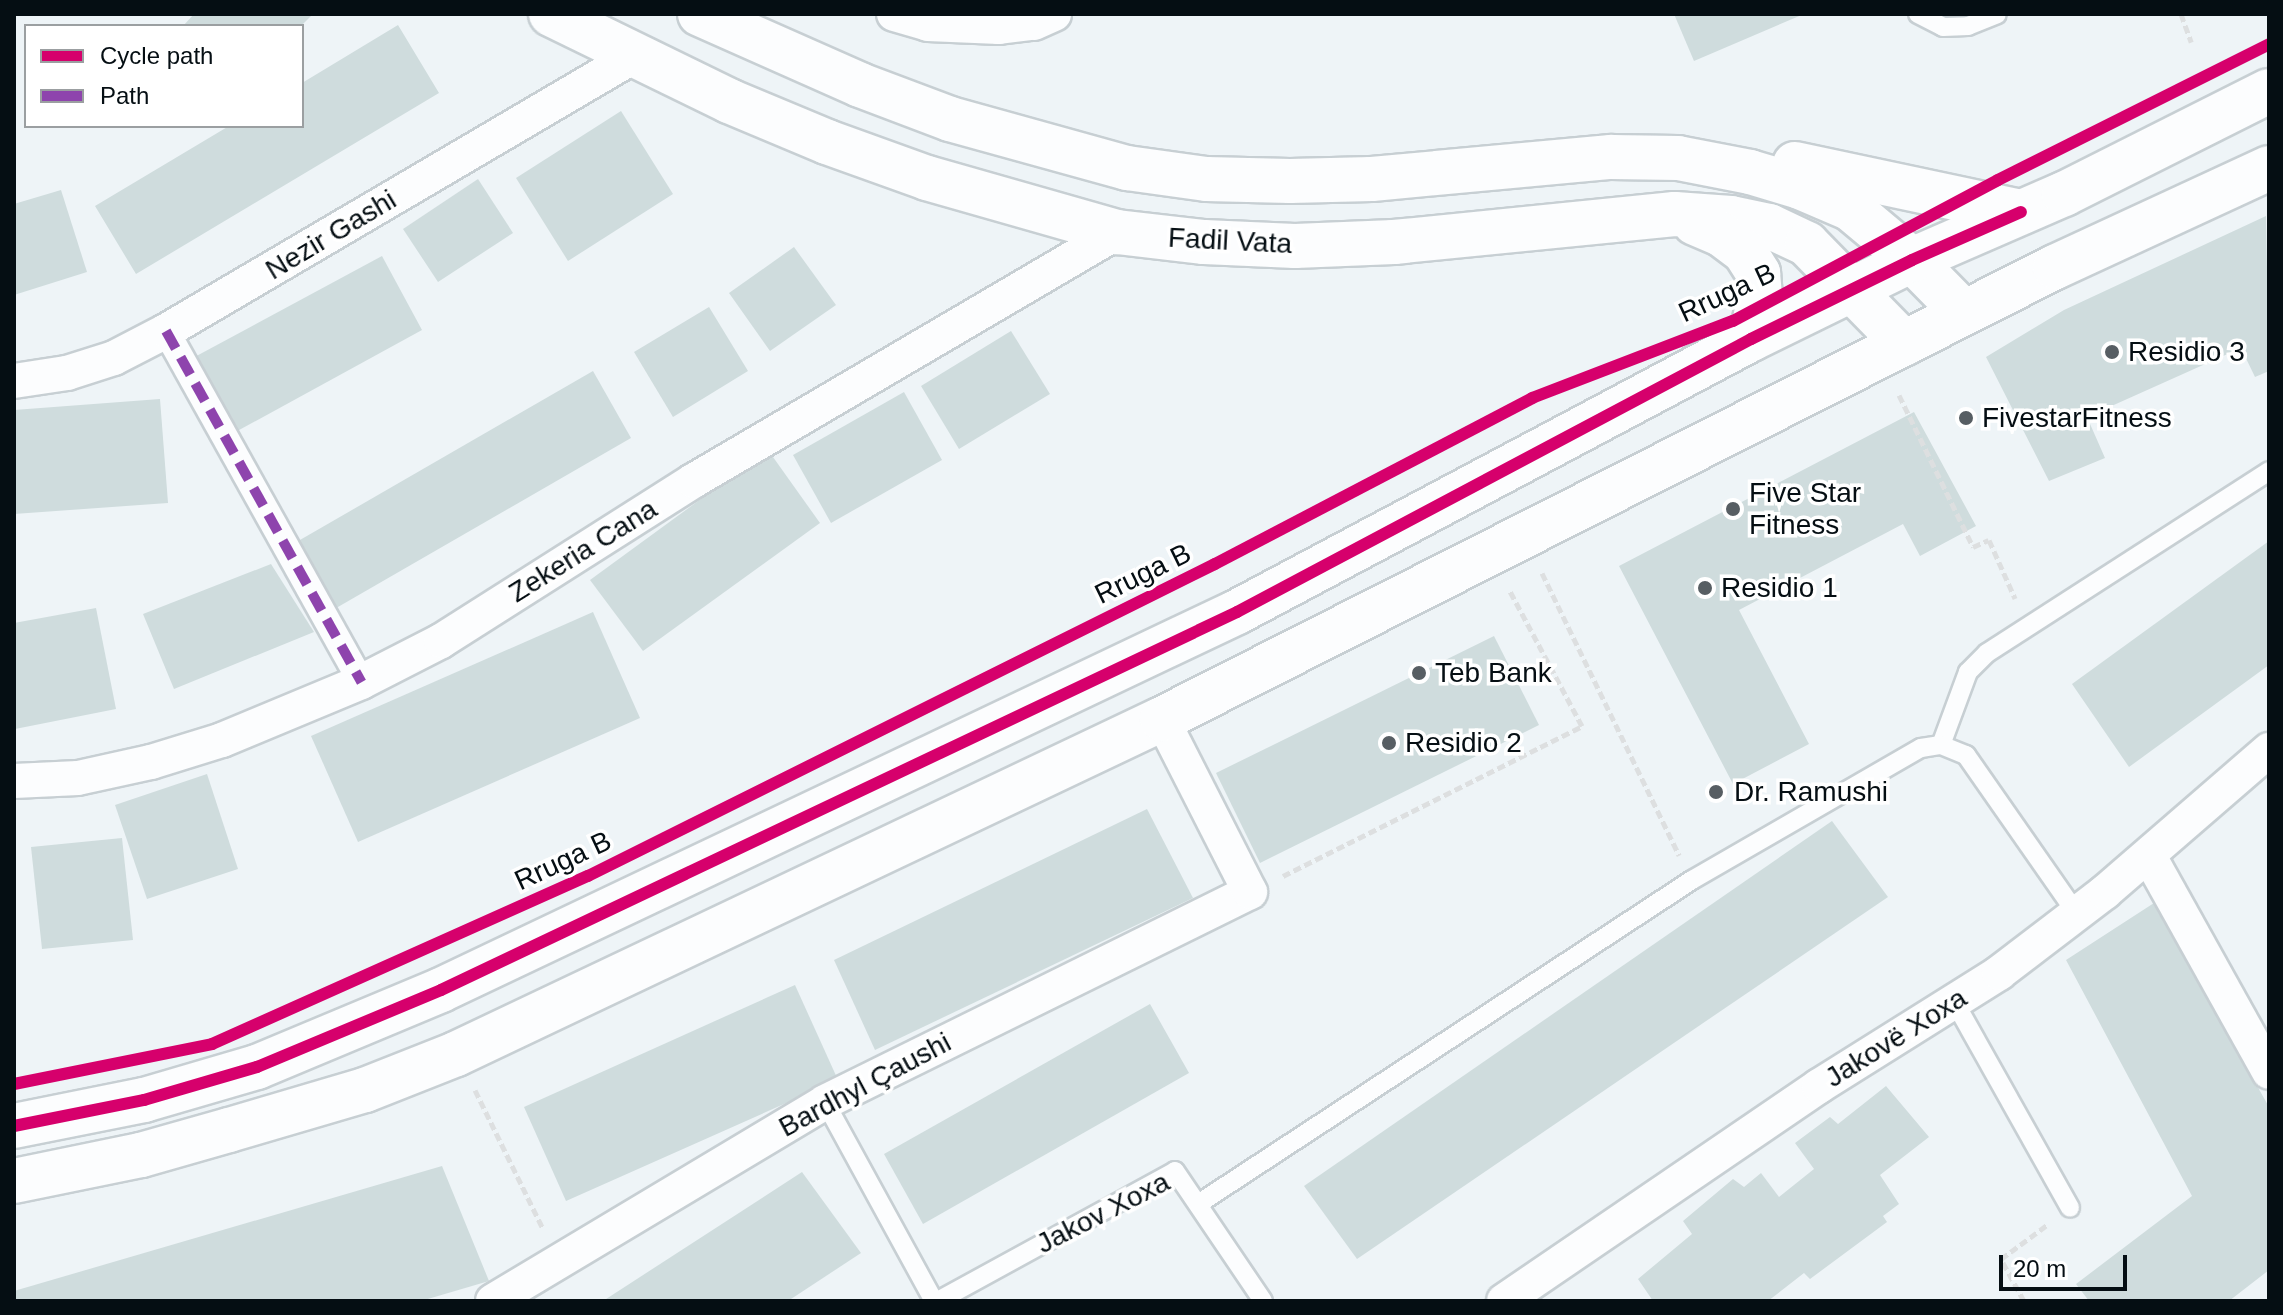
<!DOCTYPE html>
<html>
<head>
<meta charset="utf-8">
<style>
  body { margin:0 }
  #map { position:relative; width:2283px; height:1315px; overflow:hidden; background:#eef4f7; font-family:Arial,sans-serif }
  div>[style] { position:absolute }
  .building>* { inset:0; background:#cfdcdd }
  .path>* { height:5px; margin-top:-2.5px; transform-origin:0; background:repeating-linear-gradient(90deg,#dddfe0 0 8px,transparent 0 12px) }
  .roads { filter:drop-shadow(2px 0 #c7cfd3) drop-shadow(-2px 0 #c7cfd3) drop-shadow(0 2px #c7cfd3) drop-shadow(0 -2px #c7cfd3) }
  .service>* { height:18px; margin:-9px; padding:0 9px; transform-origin:9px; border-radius:9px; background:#fcfdfe }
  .pedestrian>* { height:26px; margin:-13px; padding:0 13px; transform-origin:13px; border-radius:13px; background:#fcfdfe }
  .minor>* { height:34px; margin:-17px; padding:0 17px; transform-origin:17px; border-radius:17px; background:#fcfdfe }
  .secondary>* { height:44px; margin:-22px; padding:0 22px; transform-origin:22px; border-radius:22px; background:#fcfdfe }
  .quiet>* { height:10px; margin-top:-5px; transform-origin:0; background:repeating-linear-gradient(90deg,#8e44ad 0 20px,transparent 0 30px) }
  .cycleway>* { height:12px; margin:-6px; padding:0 6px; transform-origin:6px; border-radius:6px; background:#d6006c }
  .dots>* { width:22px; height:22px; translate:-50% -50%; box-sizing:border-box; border:4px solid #fff; border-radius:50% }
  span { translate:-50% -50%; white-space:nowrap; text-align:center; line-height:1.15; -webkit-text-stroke:7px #fff; paint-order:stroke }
  .street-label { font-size:28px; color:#050e13 }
  .poi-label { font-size:28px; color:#050e13 }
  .left { translate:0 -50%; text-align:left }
  .frame { position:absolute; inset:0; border:16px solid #050e13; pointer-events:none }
  .legend { position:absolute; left:24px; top:24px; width:280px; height:104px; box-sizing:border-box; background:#fff; border:2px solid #9b9fa1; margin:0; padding:10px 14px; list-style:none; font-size:24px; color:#050e13 }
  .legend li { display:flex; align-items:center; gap:16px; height:40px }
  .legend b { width:40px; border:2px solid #9b9fa1 }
  .scale { position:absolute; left:1999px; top:1255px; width:128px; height:36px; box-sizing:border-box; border:4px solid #050e13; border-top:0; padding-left:10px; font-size:24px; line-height:28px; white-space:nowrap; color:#050e13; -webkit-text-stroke:6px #fff; paint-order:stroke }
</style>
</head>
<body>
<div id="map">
  <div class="building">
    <i style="clip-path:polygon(194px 14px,309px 14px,311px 16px,301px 26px,183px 26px)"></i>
    <i style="clip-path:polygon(1674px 14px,1804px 14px,1694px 61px)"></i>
    <i style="clip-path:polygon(398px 25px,439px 93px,136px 274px,95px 206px,229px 126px,302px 126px,302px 83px)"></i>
    <i style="clip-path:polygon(621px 111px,673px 194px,568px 261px,516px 178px)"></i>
    <i style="clip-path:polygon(478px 179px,513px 233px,438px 282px,403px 229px)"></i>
    <i style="clip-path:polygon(61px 190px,87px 272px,14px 295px,14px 204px)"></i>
    <i style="clip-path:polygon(2266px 216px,2269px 371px,2255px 377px,2241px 348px,2087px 417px,2105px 458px,2049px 481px,1986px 357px,2064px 310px)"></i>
    <i style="clip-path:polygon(794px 247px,836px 305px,770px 351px,729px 293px)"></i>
    <i style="clip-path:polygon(382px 256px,422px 330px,230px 435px,189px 360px)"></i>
    <i style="clip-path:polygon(709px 307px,748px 371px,673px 417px,634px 352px)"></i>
    <i style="clip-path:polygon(1011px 331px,1050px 394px,959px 449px,921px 386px)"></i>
    <i style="clip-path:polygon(593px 371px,631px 438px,331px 611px,293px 544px)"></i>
    <i style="clip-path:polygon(904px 392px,942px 460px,831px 523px,793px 455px)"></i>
    <i style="clip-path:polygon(160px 399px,168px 503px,14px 514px,14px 410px)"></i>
    <i style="clip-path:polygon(1914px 412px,1976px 526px,1920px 556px,1903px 524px,1739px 610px,1809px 744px,1733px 784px,1619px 566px)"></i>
    <i style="clip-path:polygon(768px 450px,820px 523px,643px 651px,590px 580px)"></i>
    <i style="clip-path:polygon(2269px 541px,2269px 665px,2129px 767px,2072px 684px)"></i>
    <i style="clip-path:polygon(271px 564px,314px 632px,174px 689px,143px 614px)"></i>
    <i style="clip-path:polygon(96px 608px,116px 709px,15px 729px,14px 623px)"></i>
    <i style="clip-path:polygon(593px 612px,640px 718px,358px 842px,311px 736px)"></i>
    <i style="clip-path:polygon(1494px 636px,1539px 725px,1260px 863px,1216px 773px)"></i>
    <i style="clip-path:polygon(207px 774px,238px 869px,147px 899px,115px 805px)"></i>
    <i style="clip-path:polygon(1147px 809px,1193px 898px,875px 1050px,834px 960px)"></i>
    <i style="clip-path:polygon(1832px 821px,1888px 897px,1357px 1259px,1304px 1186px)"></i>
    <i style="clip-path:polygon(122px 838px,133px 940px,42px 949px,31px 847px)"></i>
    <i style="clip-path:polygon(2154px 903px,2269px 1107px,2269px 1270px,2229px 1301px,2089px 1301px,2076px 1284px,2192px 1196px,2066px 960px)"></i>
    <i style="clip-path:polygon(795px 985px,838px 1080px,566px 1201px,524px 1107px)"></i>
    <i style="clip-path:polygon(1150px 1004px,1189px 1073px,923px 1224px,884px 1154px)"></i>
    <i style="clip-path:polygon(1886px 1086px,1929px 1137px,1880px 1175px,1899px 1204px,1883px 1216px,1887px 1222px,1810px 1279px,1804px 1273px,1768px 1301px,1653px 1301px,1638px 1279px,1692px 1234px,1683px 1221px,1733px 1179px,1744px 1187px,1761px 1173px,1779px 1197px,1814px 1169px,1795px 1143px,1830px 1117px,1838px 1124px)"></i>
    <i style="clip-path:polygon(442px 1166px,489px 1281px,421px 1301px,14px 1301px,14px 1291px)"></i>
    <i style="clip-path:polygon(802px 1172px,861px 1253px,788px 1301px,603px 1301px)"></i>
  </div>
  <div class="path">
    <i style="left:2181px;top:14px;width:30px;rotate:70deg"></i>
    <i style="left:1899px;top:395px;width:169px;rotate:64deg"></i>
    <i style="left:1973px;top:547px;width:17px;rotate:-24deg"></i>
    <i style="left:1989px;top:540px;width:64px;rotate:65.9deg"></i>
    <i style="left:1542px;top:573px;width:314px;rotate:64.1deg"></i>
    <i style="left:1283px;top:876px;width:335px;rotate:-26.6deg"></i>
    <i style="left:1582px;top:726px;width:155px;rotate:-118.1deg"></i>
    <i style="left:475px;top:1090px;width:155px;rotate:63.9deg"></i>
    <i style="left:2024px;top:1301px;width:48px;rotate:-118.7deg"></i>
    <i style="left:2001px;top:1259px;width:57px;rotate:-36.5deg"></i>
  </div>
  <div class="roads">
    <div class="service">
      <i style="left:1918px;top:14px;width:28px;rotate:27deg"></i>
      <i style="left:1943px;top:27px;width:25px;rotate:-2deg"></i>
      <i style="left:1968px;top:26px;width:31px;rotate:-22deg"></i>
      <i style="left:1941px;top:745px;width:78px;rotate:-69.7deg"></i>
      <i style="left:1968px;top:672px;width:27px;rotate:-45deg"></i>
      <i style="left:1987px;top:653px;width:336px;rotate:-32.8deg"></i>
      <i style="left:1954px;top:1001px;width:237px;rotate:60.7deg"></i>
      <i style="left:825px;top:1102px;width:227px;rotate:61.3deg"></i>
      <i style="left:1198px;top:1204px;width:591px;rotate:-33.26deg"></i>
      <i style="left:1692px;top:880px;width:264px;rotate:-30deg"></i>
      <i style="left:1921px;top:748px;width:20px;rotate:-9deg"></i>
      <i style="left:1941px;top:745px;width:27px;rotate:22deg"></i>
      <i style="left:1966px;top:755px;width:194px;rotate:55.1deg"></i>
      <i style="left:938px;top:1301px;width:270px;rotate:-28.7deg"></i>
      <i style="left:1175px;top:1171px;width:157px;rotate:55.9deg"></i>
    </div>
    <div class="pedestrian">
      <i style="left:166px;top:331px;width:402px;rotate:60.9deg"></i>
    </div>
    <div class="minor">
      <i style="left:894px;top:14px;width:35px;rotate:16deg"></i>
      <i style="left:928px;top:24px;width:71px;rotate:2.4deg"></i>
      <i style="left:999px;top:27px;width:35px;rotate:-7deg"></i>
      <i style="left:1034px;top:23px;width:22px;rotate:-24deg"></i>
      <i style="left:14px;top:381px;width:54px;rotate:-8.6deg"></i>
      <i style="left:67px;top:373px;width:49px;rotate:-17.7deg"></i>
      <i style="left:114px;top:358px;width:59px;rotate:-27.4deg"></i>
      <i style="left:166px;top:331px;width:543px;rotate:-30.44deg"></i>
      <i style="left:14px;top:781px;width:64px;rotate:-2.7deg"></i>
      <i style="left:78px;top:778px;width:75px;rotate:-12.4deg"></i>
      <i style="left:151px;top:762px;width:74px;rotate:-17.2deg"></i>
      <i style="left:222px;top:740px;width:151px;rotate:-22.6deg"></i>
      <i style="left:361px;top:682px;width:90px;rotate:-27.1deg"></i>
      <i style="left:441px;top:641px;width:299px;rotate:-32.4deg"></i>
      <i style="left:693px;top:481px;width:492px;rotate:-30.4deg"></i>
      <i style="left:2149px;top:856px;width:247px;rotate:60.9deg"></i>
      <i style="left:493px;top:1301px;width:387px;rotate:-30.9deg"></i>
      <i style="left:825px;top:1102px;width:474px;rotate:-26.3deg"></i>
      <i style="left:1250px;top:892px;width:194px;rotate:-117deg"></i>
      <i style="left:1504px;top:1301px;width:381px;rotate:-34.3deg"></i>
      <i style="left:1819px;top:1086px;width:213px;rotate:-32.1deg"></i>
      <i style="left:1999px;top:973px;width:133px;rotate:-37.4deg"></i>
      <i style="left:2105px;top:892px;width:217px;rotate:-40.9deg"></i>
    </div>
    <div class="secondary">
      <i style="left:551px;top:14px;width:198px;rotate:26deg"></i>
      <i style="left:729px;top:101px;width:106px;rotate:22.7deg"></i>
      <i style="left:827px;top:142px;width:106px;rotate:19.8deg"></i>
      <i style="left:927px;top:178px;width:198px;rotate:15.9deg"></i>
      <i style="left:1117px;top:232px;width:88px;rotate:6.6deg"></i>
      <i style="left:1204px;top:242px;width:91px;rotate:2.5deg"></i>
      <i style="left:1295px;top:246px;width:99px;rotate:-2.3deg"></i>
      <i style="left:1394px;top:242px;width:282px;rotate:-5.7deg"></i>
      <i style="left:1675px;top:214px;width:56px;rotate:4.1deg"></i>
      <i style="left:1731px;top:218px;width:39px;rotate:12deg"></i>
      <i style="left:1769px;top:226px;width:42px;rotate:25.3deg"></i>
      <i style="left:1807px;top:244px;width:139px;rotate:45.6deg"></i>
      <i style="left:700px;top:14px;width:175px;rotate:23.9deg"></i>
      <i style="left:860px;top:85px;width:96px;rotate:20.7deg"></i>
      <i style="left:950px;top:119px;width:184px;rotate:15.5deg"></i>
      <i style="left:1127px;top:168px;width:80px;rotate:7.9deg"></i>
      <i style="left:1206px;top:179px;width:84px;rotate:1.4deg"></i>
      <i style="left:1290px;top:181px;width:82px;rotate:-1.4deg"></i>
      <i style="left:1372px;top:179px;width:240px;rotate:-5.3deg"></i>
      <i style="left:1611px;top:157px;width:67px;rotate:0.9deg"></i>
      <i style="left:1678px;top:158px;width:73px;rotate:11deg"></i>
      <i style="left:1750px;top:172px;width:52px;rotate:16.7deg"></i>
      <i style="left:1800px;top:187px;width:56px;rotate:23.3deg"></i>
      <i style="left:1851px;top:209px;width:80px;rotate:39.9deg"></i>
      <i style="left:1912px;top:260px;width:74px;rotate:45.5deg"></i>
      <i style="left:1795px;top:164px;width:231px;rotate:12deg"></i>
      <i style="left:1695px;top:223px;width:28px;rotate:23deg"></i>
      <i style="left:1721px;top:234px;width:30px;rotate:37deg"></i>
      <i style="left:1745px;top:252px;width:25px;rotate:58deg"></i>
      <i style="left:1758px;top:273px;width:22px;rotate:85deg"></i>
      <i style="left:1760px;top:295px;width:45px;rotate:101.6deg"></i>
      <i style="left:14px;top:1126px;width:133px;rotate:-11.3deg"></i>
      <i style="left:144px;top:1100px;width:118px;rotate:-16.3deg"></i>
      <i style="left:257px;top:1067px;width:199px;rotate:-22.7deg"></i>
      <i style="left:441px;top:990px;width:881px;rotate:-25.4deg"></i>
      <i style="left:1237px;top:612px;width:582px;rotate:-27.97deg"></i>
      <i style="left:1751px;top:339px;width:179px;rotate:-26.1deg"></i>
      <i style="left:1912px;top:260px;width:166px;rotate:-23.5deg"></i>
      <i style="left:2064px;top:194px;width:229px;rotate:-26.7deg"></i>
      <i style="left:14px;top:1181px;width:130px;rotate:-11.6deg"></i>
      <i style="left:141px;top:1155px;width:91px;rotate:-15.9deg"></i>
      <i style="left:229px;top:1130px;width:142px;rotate:-16.4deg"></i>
      <i style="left:365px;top:1090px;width:98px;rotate:-21.6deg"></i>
      <i style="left:456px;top:1054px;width:781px;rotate:-25.38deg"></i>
      <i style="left:1162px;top:719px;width:1001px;rotate:-26.85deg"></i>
      <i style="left:2055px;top:267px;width:236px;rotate:-24.8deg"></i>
    </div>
  </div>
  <div class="quiet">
    <i style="left:166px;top:331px;width:402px;rotate:60.9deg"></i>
  </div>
  <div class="cycleway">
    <i style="left:14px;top:1084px;width:202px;rotate:-11.4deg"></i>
    <i style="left:212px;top:1044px;width:412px;rotate:-24.1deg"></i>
    <i style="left:588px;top:876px;width:700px;rotate:-26.46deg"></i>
    <i style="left:1215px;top:564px;width:358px;rotate:-27.6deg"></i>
    <i style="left:1532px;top:398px;width:215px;rotate:-21deg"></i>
    <i style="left:1733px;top:321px;width:300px;rotate:-28deg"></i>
    <i style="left:1998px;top:180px;width:303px;rotate:-26.6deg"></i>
    <i style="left:14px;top:1126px;width:133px;rotate:-11.3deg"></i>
    <i style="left:144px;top:1100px;width:118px;rotate:-16.3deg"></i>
    <i style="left:257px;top:1067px;width:199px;rotate:-22.7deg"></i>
    <i style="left:441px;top:990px;width:881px;rotate:-25.4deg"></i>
    <i style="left:1237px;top:612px;width:582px;rotate:-27.97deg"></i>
    <i style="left:1751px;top:339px;width:179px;rotate:-26.1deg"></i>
    <i style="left:1912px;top:260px;width:119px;rotate:-23.8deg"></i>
  </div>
  <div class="dots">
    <i style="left:2112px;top:352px;background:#575e63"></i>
    <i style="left:1966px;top:418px;background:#575e63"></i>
    <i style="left:1733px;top:509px;background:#575e63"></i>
    <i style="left:1705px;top:588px;background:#575e63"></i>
    <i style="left:1419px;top:673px;background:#575e63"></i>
    <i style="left:1389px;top:743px;background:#575e63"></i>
    <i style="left:1716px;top:792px;background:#575e63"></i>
  </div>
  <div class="street-label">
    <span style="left:331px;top:235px;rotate:-31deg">Nezir Gashi</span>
    <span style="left:1230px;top:241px;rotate:3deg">Fadil Vata</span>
    <span style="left:1727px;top:293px;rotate:-25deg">Rruga B</span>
    <span style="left:583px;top:551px;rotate:-32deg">Zekeria Cana</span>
    <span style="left:1143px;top:574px;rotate:-26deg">Rruga B</span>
    <span style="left:563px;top:861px;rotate:-25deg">Rruga B</span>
    <span style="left:1896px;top:1038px;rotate:-32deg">Jakovë Xoxa</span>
    <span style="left:865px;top:1085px;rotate:-28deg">Bardhyl Çaushi</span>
    <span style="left:1103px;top:1213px;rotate:-27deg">Jakov Xoxa</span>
  </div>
  <div class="poi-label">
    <span class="left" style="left:2128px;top:352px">Residio 3</span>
    <span class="left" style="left:1982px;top:418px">FivestarFitness</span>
    <span class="left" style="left:1749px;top:509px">Five Star<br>Fitness</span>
    <span class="left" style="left:1721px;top:588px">Residio 1</span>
    <span class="left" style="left:1435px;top:673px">Teb Bank</span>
    <span class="left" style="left:1405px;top:743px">Residio 2</span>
    <span class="left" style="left:1734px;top:792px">Dr. Ramushi</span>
  </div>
  <div class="frame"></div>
  <ul class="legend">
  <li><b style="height:10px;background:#d6006c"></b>Cycle path</li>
  <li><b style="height:10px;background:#8e44ad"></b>Path</li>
  </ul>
  <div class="scale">20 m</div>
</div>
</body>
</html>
